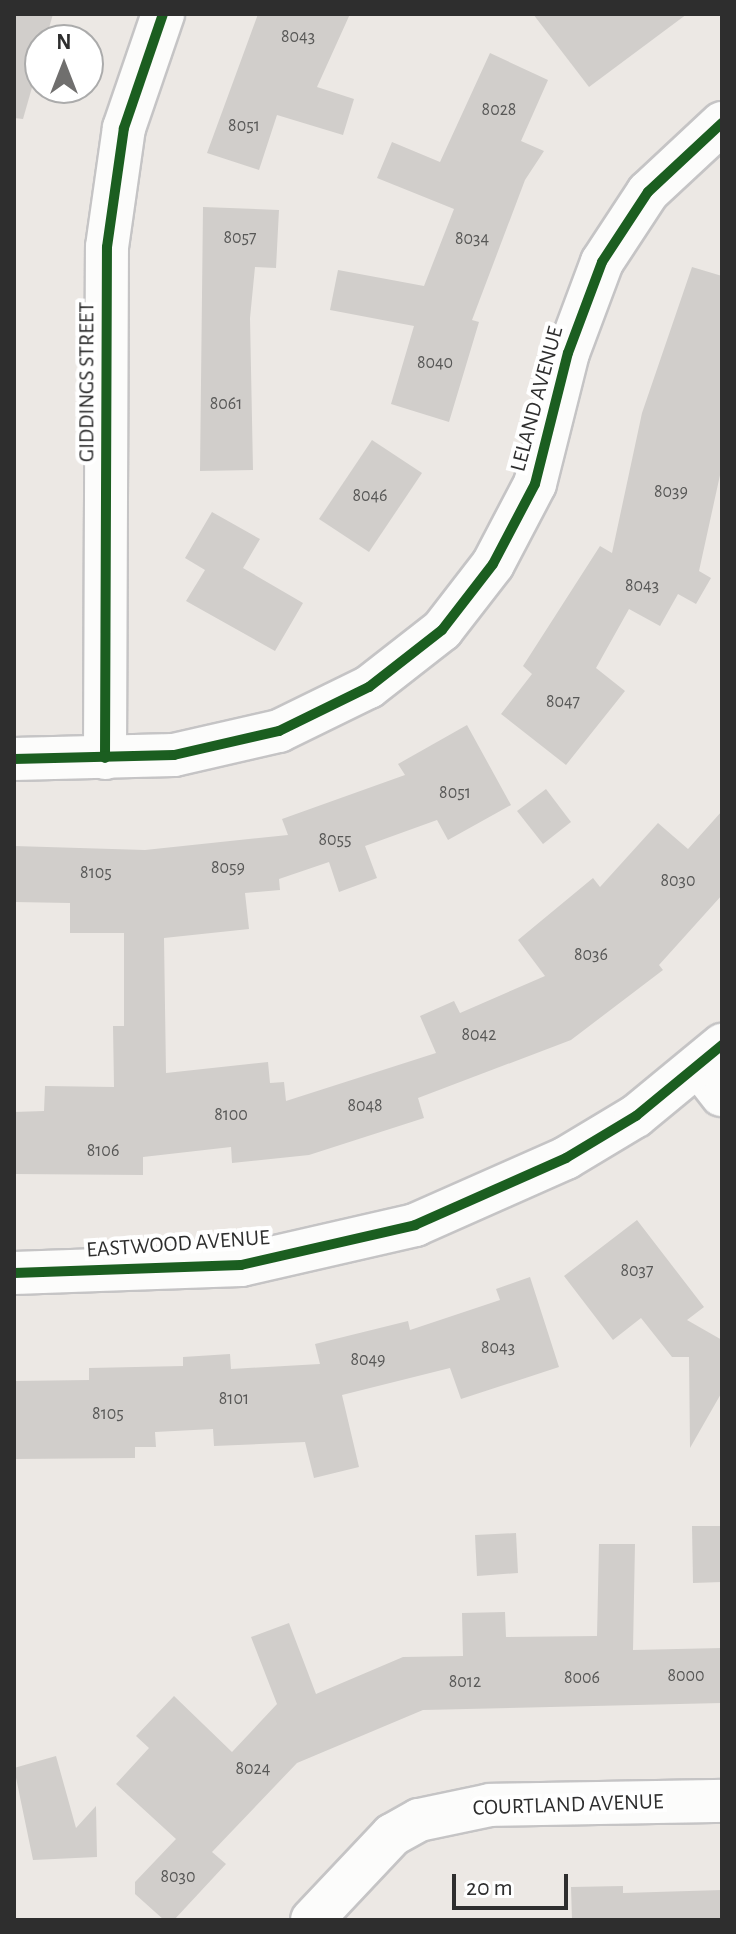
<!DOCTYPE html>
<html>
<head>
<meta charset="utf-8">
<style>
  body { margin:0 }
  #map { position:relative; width:736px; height:1934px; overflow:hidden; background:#ece8e4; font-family:"Alegreya Sans",sans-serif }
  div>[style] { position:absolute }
  .building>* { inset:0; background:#d1cecb }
  .roads { filter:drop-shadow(2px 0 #c5c4c5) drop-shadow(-2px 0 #c5c4c5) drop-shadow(0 2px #c5c4c5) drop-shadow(0 -2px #c5c4c5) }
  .minor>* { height:42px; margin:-21px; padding:0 21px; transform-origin:21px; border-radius:21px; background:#fcfcfb }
  .cycleway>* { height:10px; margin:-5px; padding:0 5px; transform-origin:5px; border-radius:5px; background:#1b5e20 }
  span { translate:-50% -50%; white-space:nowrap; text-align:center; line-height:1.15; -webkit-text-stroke:8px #fff; paint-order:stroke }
  .number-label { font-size:18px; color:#585857 }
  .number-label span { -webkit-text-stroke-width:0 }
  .street-label { font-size:22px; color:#2e2e2e }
  .frame { position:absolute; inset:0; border:16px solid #2e2e2e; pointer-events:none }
  .north { position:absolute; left:24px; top:24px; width:80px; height:80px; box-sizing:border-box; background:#fff; border:2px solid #ababab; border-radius:50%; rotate:0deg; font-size:22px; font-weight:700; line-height:32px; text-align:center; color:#2e2e2e }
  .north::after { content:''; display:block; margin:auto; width:28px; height:36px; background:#706f6e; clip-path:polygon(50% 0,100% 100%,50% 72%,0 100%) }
  .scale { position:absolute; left:452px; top:1874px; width:116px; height:36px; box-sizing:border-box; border:4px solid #2e2e2e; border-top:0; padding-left:10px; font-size:24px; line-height:28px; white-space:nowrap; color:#2e2e2e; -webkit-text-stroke:6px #fff; paint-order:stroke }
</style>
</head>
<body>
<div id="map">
  <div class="building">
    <i style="clip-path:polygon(14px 14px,53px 14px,23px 119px,14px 118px)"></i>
    <i style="clip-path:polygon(258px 14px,350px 14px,317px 87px,354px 99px,343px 135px,277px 115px,259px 170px,207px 153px)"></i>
    <i style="clip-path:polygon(533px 14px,687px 14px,589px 87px)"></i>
    <i style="clip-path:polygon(490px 53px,548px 80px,521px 141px,544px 151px,525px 180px,472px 320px,479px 322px,449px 422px,391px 404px,414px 326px,330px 310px,338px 270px,424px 286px,454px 209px,377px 178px,392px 142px,440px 162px)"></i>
    <i style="clip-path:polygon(203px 207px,279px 210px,276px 268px,255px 267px,250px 318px,253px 470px,200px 471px)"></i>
    <i style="clip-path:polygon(692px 267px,722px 276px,722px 466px,699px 571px,711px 578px,696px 604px,678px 594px,660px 626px,629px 609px,596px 668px,625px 691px,566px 765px,501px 714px,532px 674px,523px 666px,600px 546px,612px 553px,642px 413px)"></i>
    <i style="clip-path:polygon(372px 440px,422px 473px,369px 552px,319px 519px)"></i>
    <i style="clip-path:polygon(212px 512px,260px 539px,243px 568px,303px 603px,275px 651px,186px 601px,205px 570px,185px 558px)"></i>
    <i style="clip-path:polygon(467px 725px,511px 805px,448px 840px,437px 820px,365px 846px,377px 878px,339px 892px,329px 862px,279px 879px,280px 890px,245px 893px,249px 929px,164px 938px,166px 1073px,268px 1062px,270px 1083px,284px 1082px,286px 1101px,436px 1053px,420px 1016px,454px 1001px,460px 1013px,545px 976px,518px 940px,593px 878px,600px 887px,658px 823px,688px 849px,722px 811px,722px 895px,659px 965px,663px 970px,571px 1040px,418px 1098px,424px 1118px,309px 1155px,232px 1163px,231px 1147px,143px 1157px,143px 1175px,14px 1174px,14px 1112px,44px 1111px,45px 1086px,114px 1087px,113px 1026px,124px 1026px,124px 933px,70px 933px,70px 903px,14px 902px,14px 846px,145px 850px,288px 835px,282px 819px,405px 775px,398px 764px)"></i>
    <i style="clip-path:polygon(546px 789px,571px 822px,543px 844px,517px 811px)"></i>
    <i style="clip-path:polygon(637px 1220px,704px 1307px,687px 1320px,722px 1340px,722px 1392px,690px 1448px,689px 1357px,672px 1357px,641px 1318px,613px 1340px,564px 1276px)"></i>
    <i style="clip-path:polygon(530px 1277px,559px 1367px,461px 1399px,450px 1368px,342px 1395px,359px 1467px,314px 1478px,305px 1442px,214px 1446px,213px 1429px,155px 1432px,156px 1447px,135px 1447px,135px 1458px,14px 1459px,14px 1381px,89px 1380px,89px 1368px,183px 1366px,183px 1357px,230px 1354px,231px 1369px,320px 1364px,315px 1344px,408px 1321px,410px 1330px,500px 1300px,496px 1289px)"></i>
    <i style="clip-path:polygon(692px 1526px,722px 1526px,722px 1582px,693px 1583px)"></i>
    <i style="clip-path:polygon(516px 1533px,518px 1573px,477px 1576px,475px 1535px)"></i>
    <i style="clip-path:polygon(599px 1544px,635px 1544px,633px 1650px,722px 1648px,722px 1703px,423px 1710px,297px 1763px,212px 1852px,226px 1864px,174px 1920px,164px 1920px,135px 1894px,135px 1882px,176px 1839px,116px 1784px,149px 1748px,136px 1736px,174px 1696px,232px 1752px,277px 1704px,251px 1637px,289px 1623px,316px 1694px,403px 1657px,463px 1656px,462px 1613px,505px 1612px,506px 1637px,597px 1636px)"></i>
    <i style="clip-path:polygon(56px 1756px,76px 1828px,96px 1806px,97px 1857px,33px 1860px,14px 1768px)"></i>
    <i style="clip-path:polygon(623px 1886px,623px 1893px,722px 1890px,722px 1920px,572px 1920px,571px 1887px)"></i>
  </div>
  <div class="roads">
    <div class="minor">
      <i style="left:105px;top:758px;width:511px;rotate:-89.78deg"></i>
      <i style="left:107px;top:247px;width:120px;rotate:-81.9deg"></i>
      <i style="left:124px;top:128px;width:120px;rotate:-71.1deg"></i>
      <i style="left:14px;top:759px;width:160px;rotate:-1.4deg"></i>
      <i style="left:174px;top:755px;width:108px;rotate:-12.9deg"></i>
      <i style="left:279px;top:731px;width:100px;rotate:-26.1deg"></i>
      <i style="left:369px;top:687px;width:93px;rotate:-38deg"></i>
      <i style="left:442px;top:630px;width:83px;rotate:-52.3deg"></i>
      <i style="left:493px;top:564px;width:90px;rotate:-62.3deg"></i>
      <i style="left:535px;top:484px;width:135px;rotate:-75.9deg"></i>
      <i style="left:568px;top:353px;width:97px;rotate:-69.5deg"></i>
      <i style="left:602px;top:262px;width:84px;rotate:-56.7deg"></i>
      <i style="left:648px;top:192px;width:101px;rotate:-43deg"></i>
      <i style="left:699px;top:1066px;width:37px;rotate:52deg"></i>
      <i style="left:14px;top:1273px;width:227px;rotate:-2deg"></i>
      <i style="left:241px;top:1265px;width:179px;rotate:-12.9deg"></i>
      <i style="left:415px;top:1225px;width:165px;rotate:-23.9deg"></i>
      <i style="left:566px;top:1158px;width:82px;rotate:-31deg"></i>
      <i style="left:636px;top:1116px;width:112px;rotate:-39.5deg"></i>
      <i style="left:312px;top:1920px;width:117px;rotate:-46.7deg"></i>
      <i style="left:392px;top:1835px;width:31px;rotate:-29deg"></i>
      <i style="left:419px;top:1820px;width:73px;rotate:-11.9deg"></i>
      <i style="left:490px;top:1805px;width:232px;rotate:-1deg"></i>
    </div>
  </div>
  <div class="cycleway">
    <i style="left:105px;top:758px;width:511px;rotate:-89.78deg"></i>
    <i style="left:107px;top:247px;width:120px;rotate:-81.9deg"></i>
    <i style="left:124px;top:128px;width:120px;rotate:-71.1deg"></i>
    <i style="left:14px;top:759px;width:160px;rotate:-1.4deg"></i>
    <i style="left:174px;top:755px;width:108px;rotate:-12.9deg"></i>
    <i style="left:279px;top:731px;width:100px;rotate:-26.1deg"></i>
    <i style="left:369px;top:687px;width:93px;rotate:-38deg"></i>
    <i style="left:442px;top:630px;width:83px;rotate:-52.3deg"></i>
    <i style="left:493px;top:564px;width:90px;rotate:-62.3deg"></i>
    <i style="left:535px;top:484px;width:135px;rotate:-75.9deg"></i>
    <i style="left:568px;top:353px;width:97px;rotate:-69.5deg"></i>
    <i style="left:602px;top:262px;width:84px;rotate:-56.7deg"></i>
    <i style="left:648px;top:192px;width:101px;rotate:-43deg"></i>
    <i style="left:14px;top:1273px;width:227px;rotate:-2deg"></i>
    <i style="left:241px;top:1265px;width:179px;rotate:-12.9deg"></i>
    <i style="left:415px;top:1225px;width:165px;rotate:-23.9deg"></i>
    <i style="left:566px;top:1158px;width:82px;rotate:-31deg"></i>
    <i style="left:636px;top:1116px;width:112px;rotate:-39.5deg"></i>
  </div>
  <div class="number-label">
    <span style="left:298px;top:37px">8043</span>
    <span style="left:499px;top:110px">8028</span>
    <span style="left:244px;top:126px">8051</span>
    <span style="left:240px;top:238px">8057</span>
    <span style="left:472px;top:239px">8034</span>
    <span style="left:435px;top:363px">8040</span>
    <span style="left:226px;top:404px">8061</span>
    <span style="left:671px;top:492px">8039</span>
    <span style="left:370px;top:496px">8046</span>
    <span style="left:642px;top:586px">8043</span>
    <span style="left:563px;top:702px">8047</span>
    <span style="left:455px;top:793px">8051</span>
    <span style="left:335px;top:840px">8055</span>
    <span style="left:228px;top:868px">8059</span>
    <span style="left:96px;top:873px">8105</span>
    <span style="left:678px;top:881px">8030</span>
    <span style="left:591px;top:955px">8036</span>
    <span style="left:479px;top:1035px">8042</span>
    <span style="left:365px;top:1106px">8048</span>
    <span style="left:231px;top:1115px">8100</span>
    <span style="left:103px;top:1151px">8106</span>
    <span style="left:637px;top:1271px">8037</span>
    <span style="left:498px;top:1348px">8043</span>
    <span style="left:368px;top:1360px">8049</span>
    <span style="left:234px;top:1399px">8101</span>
    <span style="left:108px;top:1414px">8105</span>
    <span style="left:686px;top:1676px">8000</span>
    <span style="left:582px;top:1678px">8006</span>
    <span style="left:465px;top:1682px">8012</span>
    <span style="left:253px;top:1769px">8024</span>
    <span style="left:178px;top:1877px">8030</span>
  </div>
  <div class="street-label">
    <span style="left:87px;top:382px;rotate:-90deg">GIDDINGS STREET</span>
    <span style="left:537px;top:399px;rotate:-75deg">LELAND AVENUE</span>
    <span style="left:178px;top:1244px;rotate:-4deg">EASTWOOD AVENUE</span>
    <span style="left:568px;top:1805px;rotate:-2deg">COURTLAND AVENUE</span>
  </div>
  <div class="frame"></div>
  <div class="north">N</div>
  <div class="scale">20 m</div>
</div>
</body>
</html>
